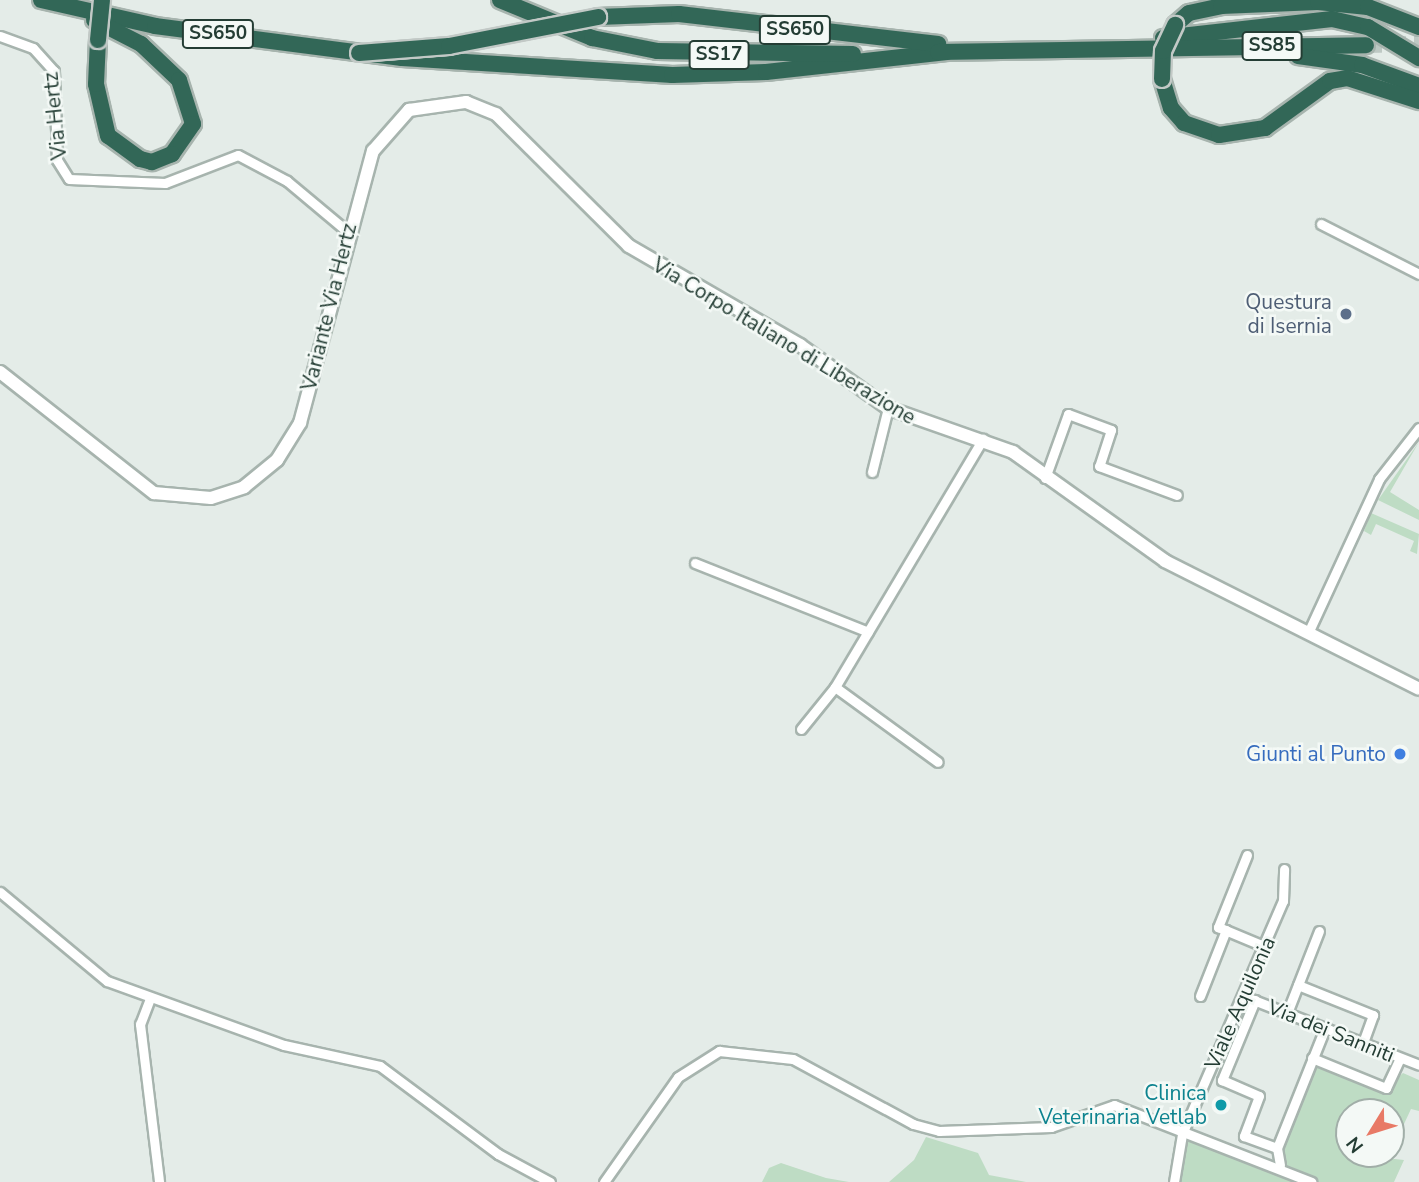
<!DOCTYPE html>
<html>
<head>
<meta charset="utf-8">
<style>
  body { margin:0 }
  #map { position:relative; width:1419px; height:1182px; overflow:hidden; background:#e4ece8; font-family:"Nunito Sans",sans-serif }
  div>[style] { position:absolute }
  .green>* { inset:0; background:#bedcc4 }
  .highway-tunnel>* { height:16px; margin-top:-8px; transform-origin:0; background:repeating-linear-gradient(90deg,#bec9c4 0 16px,transparent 0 24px) }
  .roads { filter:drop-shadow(2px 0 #a7b4ae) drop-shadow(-2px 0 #a7b4ae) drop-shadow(0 2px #a7b4ae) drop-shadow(0 -2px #a7b4ae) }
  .street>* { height:9px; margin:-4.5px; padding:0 4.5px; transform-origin:4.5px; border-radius:4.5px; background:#fff }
  .secondary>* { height:12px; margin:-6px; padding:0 6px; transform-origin:6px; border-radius:6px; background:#fff }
  .highway>* { height:16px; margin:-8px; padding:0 8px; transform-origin:8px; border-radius:8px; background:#326757 }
  .bridges { filter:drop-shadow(2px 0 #c2c9c6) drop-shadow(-2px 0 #c2c9c6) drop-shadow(0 2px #c2c9c6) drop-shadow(0 -2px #c2c9c6) }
  .highway-bridge>* { height:16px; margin:-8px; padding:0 8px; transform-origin:8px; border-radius:8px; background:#326757 }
  .dots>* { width:19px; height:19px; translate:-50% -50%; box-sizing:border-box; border:4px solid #f4f9f6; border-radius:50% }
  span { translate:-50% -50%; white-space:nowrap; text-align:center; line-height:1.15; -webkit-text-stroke:5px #f4f9f6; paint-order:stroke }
  .shield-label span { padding:2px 5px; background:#f4f9f6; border:2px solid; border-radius:5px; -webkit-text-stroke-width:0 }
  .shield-label { font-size:19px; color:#243d34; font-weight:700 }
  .street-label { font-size:21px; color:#243d34 }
  .service-label { font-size:21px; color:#4e5e75 }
  .right { translate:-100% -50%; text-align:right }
  .shop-label { font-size:21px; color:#366cbe }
  .culture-label { font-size:21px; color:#0d838f }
  .north { position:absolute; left:1335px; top:1098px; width:70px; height:70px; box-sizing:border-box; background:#f4f9f6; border:2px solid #a1aea8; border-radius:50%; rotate:232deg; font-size:19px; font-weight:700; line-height:28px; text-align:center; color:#243d34 }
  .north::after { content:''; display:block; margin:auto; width:24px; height:32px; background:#e87a66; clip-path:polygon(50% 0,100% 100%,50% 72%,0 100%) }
</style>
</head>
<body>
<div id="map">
  <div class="green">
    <i style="clip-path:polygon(1419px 442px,1390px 492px,1419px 510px,1419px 520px,1378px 500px)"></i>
    <i style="clip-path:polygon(1371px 513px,1419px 534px,1417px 554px,1410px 551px,1414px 541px,1376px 524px,1371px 535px,1364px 531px)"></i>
    <i style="clip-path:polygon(1312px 1058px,1386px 1088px,1403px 1073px,1419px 1080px,1419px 1111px,1411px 1109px,1397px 1139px,1391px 1138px,1391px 1112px,1349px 1112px,1349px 1154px,1404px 1160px,1394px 1182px,1174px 1182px,1182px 1134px,1280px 1164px,1277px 1148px)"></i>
    <i style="clip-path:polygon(926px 1137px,978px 1153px,989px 1175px,1026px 1182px,889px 1182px,914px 1160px)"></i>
    <i style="clip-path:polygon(781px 1163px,826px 1178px,849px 1182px,762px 1182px,769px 1168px)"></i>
  </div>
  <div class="highway-tunnel">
    <i style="left:1366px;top:45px;width:53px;rotate:-1.1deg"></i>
  </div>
  <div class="roads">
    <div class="street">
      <i style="left:0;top:36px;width:35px;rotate:20deg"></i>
      <i style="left:33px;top:48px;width:31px;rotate:48deg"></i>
      <i style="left:54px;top:71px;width:89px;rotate:88.1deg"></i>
      <i style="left:57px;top:160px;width:22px;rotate:58deg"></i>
      <i style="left:69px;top:179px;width:96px;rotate:2.4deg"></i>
      <i style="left:165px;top:183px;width:78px;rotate:-21deg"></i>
      <i style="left:238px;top:155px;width:55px;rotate:28deg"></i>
      <i style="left:287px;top:181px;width:80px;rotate:39.9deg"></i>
      <i style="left:1321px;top:224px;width:110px;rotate:27deg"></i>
      <i style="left:872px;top:472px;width:66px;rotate:-76deg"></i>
      <i style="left:1045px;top:478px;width:68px;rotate:-70.2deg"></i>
      <i style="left:1068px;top:414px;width:46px;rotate:20.4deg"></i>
      <i style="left:1111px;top:430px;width:38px;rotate:108deg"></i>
      <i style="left:1099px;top:466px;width:83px;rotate:20.4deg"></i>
      <i style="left:695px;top:563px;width:186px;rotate:21.7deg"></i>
      <i style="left:1308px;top:633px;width:170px;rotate:-65.2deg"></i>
      <i style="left:1379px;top:479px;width:65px;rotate:-51.9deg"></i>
      <i style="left:835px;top:687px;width:127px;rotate:36.1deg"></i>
      <i style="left:801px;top:729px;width:54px;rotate:-51deg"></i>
      <i style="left:835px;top:687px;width:289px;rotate:-59.2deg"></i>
      <i style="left:1247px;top:855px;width:78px;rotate:111.9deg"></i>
      <i style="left:1218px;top:927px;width:52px;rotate:22.6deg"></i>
      <i style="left:0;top:892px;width:139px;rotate:39.8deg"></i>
      <i style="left:107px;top:981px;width:188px;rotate:19.9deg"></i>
      <i style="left:284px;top:1045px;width:98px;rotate:12.3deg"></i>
      <i style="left:380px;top:1066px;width:147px;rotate:36.7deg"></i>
      <i style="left:498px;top:1154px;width:59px;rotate:28.3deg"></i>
      <i style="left:1298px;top:985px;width:81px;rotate:21.8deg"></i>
      <i style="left:1373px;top:1015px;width:30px;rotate:110deg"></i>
      <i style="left:1200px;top:996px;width:71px;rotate:-68.5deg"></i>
      <i style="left:1251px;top:999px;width:180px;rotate:21.4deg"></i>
      <i style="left:1255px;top:1000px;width:87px;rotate:112.4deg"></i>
      <i style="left:1222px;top:1080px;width:40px;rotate:23.4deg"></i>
      <i style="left:1259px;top:1096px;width:43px;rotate:110.6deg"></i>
      <i style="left:1244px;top:1136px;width:35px;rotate:20deg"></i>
      <i style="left:149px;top:1001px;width:25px;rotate:111deg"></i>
      <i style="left:140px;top:1024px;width:159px;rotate:83.1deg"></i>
      <i style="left:1287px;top:1013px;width:88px;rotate:-68.7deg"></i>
      <i style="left:1312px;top:1058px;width:80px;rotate:22.1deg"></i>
      <i style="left:1386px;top:1088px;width:33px;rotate:-65deg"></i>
      <i style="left:1280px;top:1165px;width:17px;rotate:-100deg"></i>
      <i style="left:1277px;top:1148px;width:129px;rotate:-68.2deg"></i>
      <i style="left:604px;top:1182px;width:128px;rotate:-54.8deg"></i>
      <i style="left:678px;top:1077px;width:49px;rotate:-32.4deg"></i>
      <i style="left:719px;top:1051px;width:74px;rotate:6.2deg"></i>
      <i style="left:793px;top:1059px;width:136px;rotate:28.4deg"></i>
      <i style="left:913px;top:1124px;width:27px;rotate:15deg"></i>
      <i style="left:939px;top:1131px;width:112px;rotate:-2deg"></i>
      <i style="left:1051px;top:1127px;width:67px;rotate:-19.2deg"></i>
      <i style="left:1114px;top:1105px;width:212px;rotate:21.3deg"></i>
      <i style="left:1174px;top:1182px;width:49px;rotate:-80.5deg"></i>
      <i style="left:1182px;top:1134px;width:254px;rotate:-66.6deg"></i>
      <i style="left:1283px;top:901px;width:32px;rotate:-88deg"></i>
    </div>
    <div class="secondary">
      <i style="left:0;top:372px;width:196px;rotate:38.2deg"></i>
      <i style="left:154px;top:493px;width:57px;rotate:5deg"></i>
      <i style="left:211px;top:498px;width:35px;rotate:-18deg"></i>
      <i style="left:244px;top:487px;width:43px;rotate:-39.3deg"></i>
      <i style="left:277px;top:460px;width:44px;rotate:-58.1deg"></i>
      <i style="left:300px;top:423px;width:282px;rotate:-75deg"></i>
      <i style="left:373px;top:151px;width:55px;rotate:-48.7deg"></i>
      <i style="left:409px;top:110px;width:58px;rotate:-8deg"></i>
      <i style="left:466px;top:102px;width:32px;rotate:22deg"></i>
      <i style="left:496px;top:114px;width:187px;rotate:44.8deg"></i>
      <i style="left:629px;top:246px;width:198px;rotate:30.1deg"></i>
      <i style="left:800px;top:345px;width:108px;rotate:35.6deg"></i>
      <i style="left:888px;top:408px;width:133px;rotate:19.4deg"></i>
      <i style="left:1013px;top:452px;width:187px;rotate:35.6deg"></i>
      <i style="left:1165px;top:561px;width:284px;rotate:26.7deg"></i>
    </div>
    <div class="highway">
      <i style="left:41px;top:0;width:117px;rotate:12.8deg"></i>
      <i style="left:155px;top:26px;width:249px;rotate:7.4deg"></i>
      <i style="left:402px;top:58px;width:271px;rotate:3.6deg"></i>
      <i style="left:672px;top:75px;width:94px;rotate:-1.8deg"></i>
      <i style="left:766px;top:72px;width:182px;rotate:-6.3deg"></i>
      <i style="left:500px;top:0;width:100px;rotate:22.4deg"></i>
      <i style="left:592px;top:38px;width:66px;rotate:11.3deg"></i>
      <i style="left:657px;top:51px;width:196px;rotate:0.9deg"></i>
      <i style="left:598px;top:17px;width:81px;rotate:-2.1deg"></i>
      <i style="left:679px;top:14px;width:261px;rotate:6.6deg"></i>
      <i style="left:94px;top:20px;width:53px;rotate:27.1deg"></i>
      <i style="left:141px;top:44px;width:52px;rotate:43.5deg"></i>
      <i style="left:179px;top:80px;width:46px;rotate:72.3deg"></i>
      <i style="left:193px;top:124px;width:37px;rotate:125deg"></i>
      <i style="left:172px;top:154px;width:22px;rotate:158deg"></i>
      <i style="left:152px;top:162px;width:12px;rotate:-166deg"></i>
      <i style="left:140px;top:159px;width:39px;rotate:-144deg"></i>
      <i style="left:108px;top:136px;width:53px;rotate:-103deg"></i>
      <i style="left:96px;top:84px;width:44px;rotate:-87.4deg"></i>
      <i style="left:1175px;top:25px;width:18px;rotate:-41deg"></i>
      <i style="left:1189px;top:13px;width:33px;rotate:-12deg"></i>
      <i style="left:1221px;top:6px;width:97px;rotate:-2.4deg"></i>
      <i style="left:1318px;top:2px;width:50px;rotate:5.7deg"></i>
      <i style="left:1368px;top:7px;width:55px;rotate:21.4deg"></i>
      <i style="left:1163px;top:38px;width:170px;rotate:-6.4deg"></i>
      <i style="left:1332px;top:19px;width:37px;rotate:13deg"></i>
      <i style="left:1368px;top:27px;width:60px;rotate:31.3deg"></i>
      <i style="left:938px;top:52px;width:428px;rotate:-0.9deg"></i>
      <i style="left:1298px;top:56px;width:65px;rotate:8deg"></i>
      <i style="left:1362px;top:65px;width:61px;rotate:20.2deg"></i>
      <i style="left:1162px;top:79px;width:30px;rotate:73deg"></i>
      <i style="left:1171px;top:108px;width:20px;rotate:49deg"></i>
      <i style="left:1184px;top:123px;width:37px;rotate:19deg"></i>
      <i style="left:1219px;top:135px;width:47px;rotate:-8.7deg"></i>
      <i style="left:1265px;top:128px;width:80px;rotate:-35.9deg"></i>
      <i style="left:1330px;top:81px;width:17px;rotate:-10deg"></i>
      <i style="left:1347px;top:78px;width:76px;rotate:17.7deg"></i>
    </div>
  </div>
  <div class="bridges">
    <div class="highway-bridge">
      <i style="left:98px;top:40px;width:40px;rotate:-84.3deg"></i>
      <i style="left:359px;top:53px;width:90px;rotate:-4.4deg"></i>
      <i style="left:449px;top:46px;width:152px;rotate:-11deg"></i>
      <i style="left:1162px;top:79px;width:28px;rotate:-88deg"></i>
      <i style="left:1163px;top:51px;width:29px;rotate:-65deg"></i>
    </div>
  </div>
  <div class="dots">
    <i style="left:1346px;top:314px;background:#5c6f8a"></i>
    <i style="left:1400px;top:754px;background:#3f7fe0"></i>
    <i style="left:1221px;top:1105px;background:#0f9aa8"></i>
  </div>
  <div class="shield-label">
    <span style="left:795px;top:30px">SS650</span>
    <span style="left:218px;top:34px">SS650</span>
    <span style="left:1272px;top:46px">SS85</span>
    <span style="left:719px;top:55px">SS17</span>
  </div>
  <div class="street-label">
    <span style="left:55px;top:116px;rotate:-96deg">Via Hertz</span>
    <span style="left:329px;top:307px;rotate:-76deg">Variante Via Hertz</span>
    <span style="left:784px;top:341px;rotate:31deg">Via Corpo Italiano di Liberazione</span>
    <span style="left:1240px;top:1003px;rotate:-66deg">Viale Aquilonia</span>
    <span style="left:1331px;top:1031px;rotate:22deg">Via dei Sanniti</span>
  </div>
  <div class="service-label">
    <span class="right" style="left:1332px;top:314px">Questura<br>di Isernia</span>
  </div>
  <div class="shop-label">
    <span class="right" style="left:1386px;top:754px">Giunti al Punto</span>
  </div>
  <div class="culture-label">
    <span class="right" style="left:1207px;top:1105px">Clinica<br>Veterinaria Vetlab</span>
  </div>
  <div class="north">N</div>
</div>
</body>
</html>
